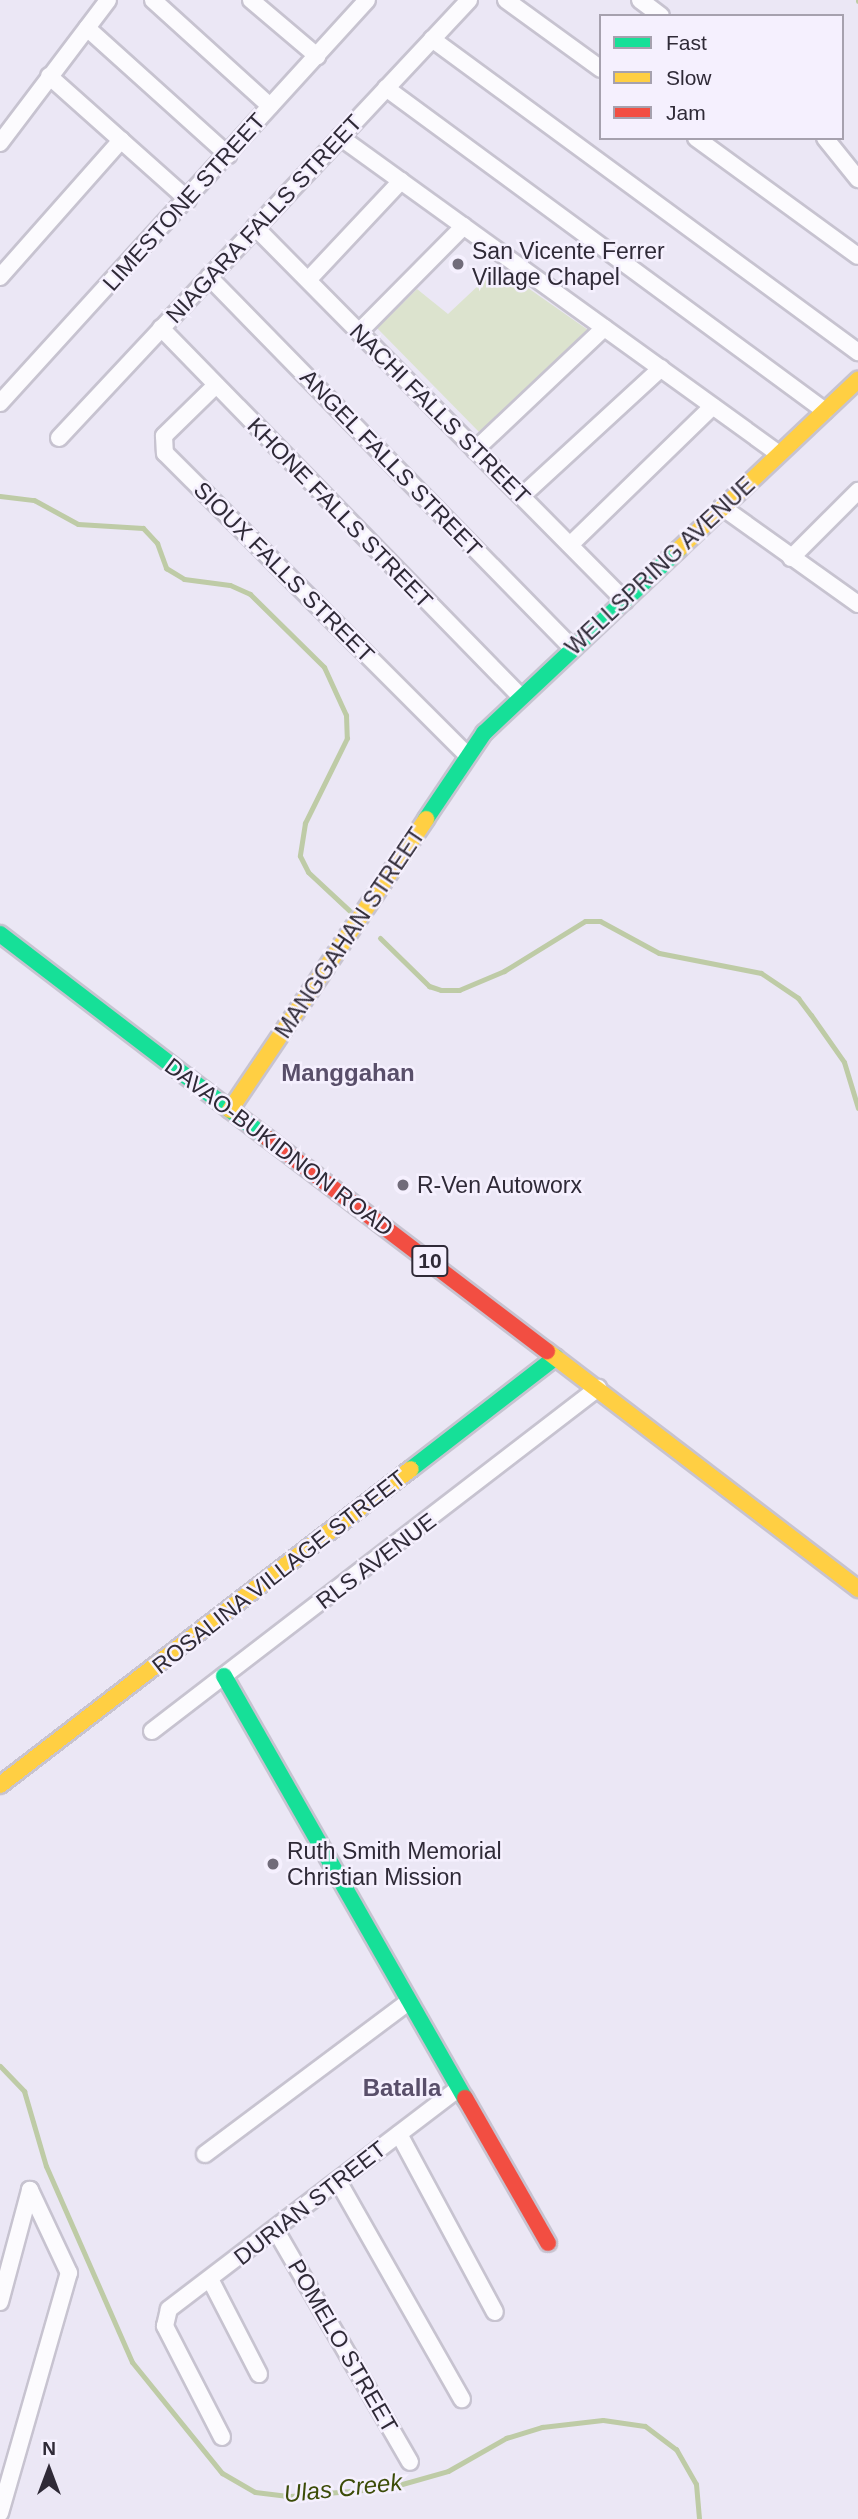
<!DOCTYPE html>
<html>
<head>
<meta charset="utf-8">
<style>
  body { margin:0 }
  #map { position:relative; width:858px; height:2519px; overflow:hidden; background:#ebe7f5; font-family:Arial,sans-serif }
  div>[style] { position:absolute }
  .green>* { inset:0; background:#dce3ce }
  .stream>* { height:5px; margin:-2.5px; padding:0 2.5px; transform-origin:2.5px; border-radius:2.5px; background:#becba6 }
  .roads { filter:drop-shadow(2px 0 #c7c3d0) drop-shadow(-2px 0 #c7c3d0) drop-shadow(0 2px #c7c3d0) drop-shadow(0 -2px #c7c3d0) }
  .street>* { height:16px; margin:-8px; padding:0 8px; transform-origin:8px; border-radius:8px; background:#fcfbfe }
  .fast>* { height:16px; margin:-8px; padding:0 8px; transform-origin:8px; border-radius:8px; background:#16e098 }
  .slow>* { height:16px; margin:-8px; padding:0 8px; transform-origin:8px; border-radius:8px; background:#ffcf43 }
  .jam>* { height:16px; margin:-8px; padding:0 8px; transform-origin:8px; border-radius:8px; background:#f24e42 }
  .dots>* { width:19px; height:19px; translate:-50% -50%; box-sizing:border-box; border:4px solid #f5f0fe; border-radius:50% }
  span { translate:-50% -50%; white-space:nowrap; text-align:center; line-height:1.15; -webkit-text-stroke:5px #f5f0fe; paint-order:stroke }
  .shield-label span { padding:2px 5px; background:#f5f0fe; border:2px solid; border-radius:5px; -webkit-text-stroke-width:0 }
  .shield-label { font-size:21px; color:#2f2a37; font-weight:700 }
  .street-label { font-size:23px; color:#2f2a37 }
  .poi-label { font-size:23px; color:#2f2a37 }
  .left { translate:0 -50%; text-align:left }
  .neighbourhood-label { font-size:24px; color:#594f6a; font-weight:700 }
  .water-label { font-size:24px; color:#3c4c08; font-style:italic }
  .legend { position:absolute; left:599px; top:14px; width:245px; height:126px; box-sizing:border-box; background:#f5f0fe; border:2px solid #a6a1ae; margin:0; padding:9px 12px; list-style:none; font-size:21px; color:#2f2a37 }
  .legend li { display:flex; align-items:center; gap:14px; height:35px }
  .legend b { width:35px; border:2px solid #a6a1ae }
  .north { position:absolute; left:14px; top:2435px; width:70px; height:70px; -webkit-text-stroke:5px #f5f0fe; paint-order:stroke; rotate:0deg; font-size:19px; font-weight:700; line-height:28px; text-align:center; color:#2f2a37 }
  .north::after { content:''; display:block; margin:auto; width:24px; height:32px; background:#2f2a37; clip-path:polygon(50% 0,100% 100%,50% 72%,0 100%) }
</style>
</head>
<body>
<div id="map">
  <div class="green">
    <i style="clip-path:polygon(498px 267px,588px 330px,481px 434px,377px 328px,417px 289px,448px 314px)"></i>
  </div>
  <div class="stream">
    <i style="left:858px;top:0;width:1px;rotate:90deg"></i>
    <i style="left:0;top:496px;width:34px;rotate:7deg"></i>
    <i style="left:34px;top:500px;width:50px;rotate:28.6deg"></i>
    <i style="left:78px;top:524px;width:65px;rotate:3.5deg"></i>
    <i style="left:143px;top:528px;width:21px;rotate:47deg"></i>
    <i style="left:157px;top:543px;width:27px;rotate:70deg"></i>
    <i style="left:166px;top:568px;width:21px;rotate:31deg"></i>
    <i style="left:184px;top:579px;width:46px;rotate:7.4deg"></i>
    <i style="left:230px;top:585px;width:22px;rotate:24deg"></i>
    <i style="left:250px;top:594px;width:104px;rotate:44.6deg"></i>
    <i style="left:324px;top:667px;width:53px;rotate:65.4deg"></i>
    <i style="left:346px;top:715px;width:23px;rotate:88deg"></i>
    <i style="left:347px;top:738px;width:95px;rotate:116.3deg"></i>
    <i style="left:305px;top:823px;width:33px;rotate:99deg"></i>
    <i style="left:300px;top:856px;width:18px;rotate:63deg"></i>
    <i style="left:308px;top:872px;width:60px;rotate:43deg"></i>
    <i style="left:380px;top:938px;width:69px;rotate:44.4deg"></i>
    <i style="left:429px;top:986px;width:13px;rotate:18deg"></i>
    <i style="left:441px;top:990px;width:18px"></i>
    <i style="left:459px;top:990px;width:49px;rotate:-22.9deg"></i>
    <i style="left:504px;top:971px;width:95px;rotate:-31.7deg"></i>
    <i style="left:585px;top:921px;width:15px"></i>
    <i style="left:600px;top:921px;width:67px;rotate:28.5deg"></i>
    <i style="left:659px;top:953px;width:104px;rotate:11.1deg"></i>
    <i style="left:761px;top:973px;width:45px;rotate:34deg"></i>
    <i style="left:798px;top:998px;width:21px;rotate:53deg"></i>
    <i style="left:811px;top:1015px;width:57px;rotate:54.9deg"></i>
    <i style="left:844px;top:1062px;width:48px;rotate:73.1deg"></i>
    <i style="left:0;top:2066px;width:35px;rotate:46deg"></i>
    <i style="left:24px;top:2091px;width:78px;rotate:73.7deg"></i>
    <i style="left:46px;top:2166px;width:214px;rotate:66.3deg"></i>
    <i style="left:132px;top:2362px;width:143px;rotate:51deg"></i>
    <i style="left:222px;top:2473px;width:38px;rotate:30deg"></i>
    <i style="left:255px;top:2492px;width:35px;rotate:7deg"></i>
    <i style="left:290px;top:2496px;width:98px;rotate:-4.7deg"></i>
    <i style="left:388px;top:2488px;width:62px;rotate:-15.8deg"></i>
    <i style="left:448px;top:2471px;width:67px;rotate:-29.6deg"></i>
    <i style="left:506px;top:2438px;width:38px;rotate:-17deg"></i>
    <i style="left:542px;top:2427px;width:61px;rotate:-6.5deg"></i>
    <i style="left:603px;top:2420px;width:42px;rotate:8.1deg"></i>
    <i style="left:645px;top:2426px;width:39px;rotate:37deg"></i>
    <i style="left:676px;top:2449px;width:40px;rotate:60.3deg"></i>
    <i style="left:696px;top:2484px;width:35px;rotate:85deg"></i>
  </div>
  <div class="roads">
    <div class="street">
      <i style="left:153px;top:0;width:158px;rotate:42.2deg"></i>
      <i style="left:251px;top:0;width:87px;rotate:40.3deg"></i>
      <i style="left:506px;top:0;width:117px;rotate:36deg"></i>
      <i style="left:640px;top:0;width:26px;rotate:37deg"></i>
      <i style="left:87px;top:28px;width:190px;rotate:42deg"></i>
      <i style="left:432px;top:39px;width:529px;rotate:36.31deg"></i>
      <i style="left:49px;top:76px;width:186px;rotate:41.7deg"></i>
      <i style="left:386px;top:88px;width:545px;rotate:36.34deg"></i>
      <i style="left:340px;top:137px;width:541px;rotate:35.83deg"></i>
      <i style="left:696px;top:138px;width:200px;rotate:36.1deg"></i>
      <i style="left:825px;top:138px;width:53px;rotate:51.2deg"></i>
      <i style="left:0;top:143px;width:179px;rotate:-52.9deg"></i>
      <i style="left:255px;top:227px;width:526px;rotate:45.31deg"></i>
      <i style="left:0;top:277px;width:183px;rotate:-48.5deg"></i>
      <i style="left:209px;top:277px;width:520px;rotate:45.62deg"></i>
      <i style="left:308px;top:280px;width:136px;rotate:-46.8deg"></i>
      <i style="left:161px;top:328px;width:514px;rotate:45.71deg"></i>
      <i style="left:359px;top:332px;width:149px;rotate:-45.3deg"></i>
      <i style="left:216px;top:385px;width:73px;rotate:135.6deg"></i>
      <i style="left:164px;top:436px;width:17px;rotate:87deg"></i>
      <i style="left:165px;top:453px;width:427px;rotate:45deg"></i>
      <i style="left:0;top:403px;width:545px;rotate:-47.68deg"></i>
      <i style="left:59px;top:438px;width:600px;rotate:-46.89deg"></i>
      <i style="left:475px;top:450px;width:178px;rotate:-43.4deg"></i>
      <i style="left:522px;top:496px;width:189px;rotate:-42.6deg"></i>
      <i style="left:722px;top:507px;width:167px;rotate:35.5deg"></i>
      <i style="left:570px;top:545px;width:199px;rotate:-44.2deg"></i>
      <i style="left:791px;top:558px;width:95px;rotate:-45deg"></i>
      <i style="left:152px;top:1731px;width:563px;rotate:-37.56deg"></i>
      <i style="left:399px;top:2134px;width:202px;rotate:61.7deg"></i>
      <i style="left:205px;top:2154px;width:252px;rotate:-36.8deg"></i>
      <i style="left:338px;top:2181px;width:251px;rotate:60.4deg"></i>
      <i style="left:275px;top:2229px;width:269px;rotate:59.9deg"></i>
      <i style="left:210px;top:2279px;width:107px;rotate:62.7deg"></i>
      <i style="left:0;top:2302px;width:116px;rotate:-75deg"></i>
      <i style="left:222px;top:2437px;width:125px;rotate:-117.2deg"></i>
      <i style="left:165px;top:2326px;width:17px;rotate:-77deg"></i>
      <i style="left:169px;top:2309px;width:361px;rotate:-37.3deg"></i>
      <i style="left:0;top:2513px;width:250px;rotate:-74deg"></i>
      <i style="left:69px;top:2273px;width:92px;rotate:-115.2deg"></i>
    </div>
    <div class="fast">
      <i style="left:426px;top:819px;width:104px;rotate:-56deg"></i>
      <i style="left:484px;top:733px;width:267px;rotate:-43.3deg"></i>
      <i style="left:0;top:934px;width:336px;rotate:37.4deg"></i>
      <i style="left:411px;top:1469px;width:183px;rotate:-37.7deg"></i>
      <i style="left:224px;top:1676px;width:486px;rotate:60.3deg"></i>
    </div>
    <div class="slow">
      <i style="left:678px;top:550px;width:248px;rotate:-43.4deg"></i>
      <i style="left:230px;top:1110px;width:351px;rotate:-56deg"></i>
      <i style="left:547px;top:1351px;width:392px;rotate:37.4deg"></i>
      <i style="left:0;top:1785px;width:518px;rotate:-37.56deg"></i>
    </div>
    <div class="jam">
      <i style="left:267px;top:1138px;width:352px;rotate:37.3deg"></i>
      <i style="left:465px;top:2098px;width:167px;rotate:60.2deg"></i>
    </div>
  </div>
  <div class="dots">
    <i style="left:458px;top:264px;background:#716c7a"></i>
    <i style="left:403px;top:1185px;background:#716c7a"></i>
    <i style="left:273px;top:1864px;background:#716c7a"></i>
  </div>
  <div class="shield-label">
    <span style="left:430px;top:1261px">10</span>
  </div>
  <div class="street-label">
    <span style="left:184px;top:202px;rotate:-48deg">LIMESTONE STREET</span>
    <span style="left:264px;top:219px;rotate:-47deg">NIAGARA FALLS STREET</span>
    <span style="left:440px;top:414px;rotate:45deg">NACHI FALLS STREET</span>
    <span style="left:391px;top:463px;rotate:46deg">ANGEL FALLS STREET</span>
    <span style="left:340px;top:513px;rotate:46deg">KHONE FALLS STREET</span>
    <span style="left:660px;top:566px;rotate:-43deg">WELLSPRING AVENUE</span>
    <span style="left:284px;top:572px;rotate:45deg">SIOUX FALLS STREET</span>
    <span style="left:350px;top:933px;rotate:-56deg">MANGGAHAN STREET</span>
    <span style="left:279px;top:1147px;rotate:37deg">DAVAO-BUKIDNON ROAD</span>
    <span style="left:376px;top:1561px;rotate:-37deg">RLS AVENUE</span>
    <span style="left:279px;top:1572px;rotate:-38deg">ROSALINA VILLAGE STREET</span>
    <span style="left:310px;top:2203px;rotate:-38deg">DURIAN STREET</span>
    <span style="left:343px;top:2346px;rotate:60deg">POMELO STREET</span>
  </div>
  <div class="poi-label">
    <span class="left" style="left:472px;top:264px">San Vicente Ferrer<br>Village Chapel</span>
    <span class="left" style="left:417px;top:1185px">R-Ven Autoworx</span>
    <span class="left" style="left:287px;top:1864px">Ruth Smith Memorial<br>Christian Mission</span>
  </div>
  <div class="neighbourhood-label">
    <span style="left:348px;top:1073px">Manggahan</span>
    <span style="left:402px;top:2088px">Batalla</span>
  </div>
  <div class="water-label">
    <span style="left:343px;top:2488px;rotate:-6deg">Ulas Creek</span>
  </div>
  <ul class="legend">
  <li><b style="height:9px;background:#16e098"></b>Fast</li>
  <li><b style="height:9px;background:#ffcf43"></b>Slow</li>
  <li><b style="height:9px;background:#f24e42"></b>Jam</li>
  </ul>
  <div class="north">N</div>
</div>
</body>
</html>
